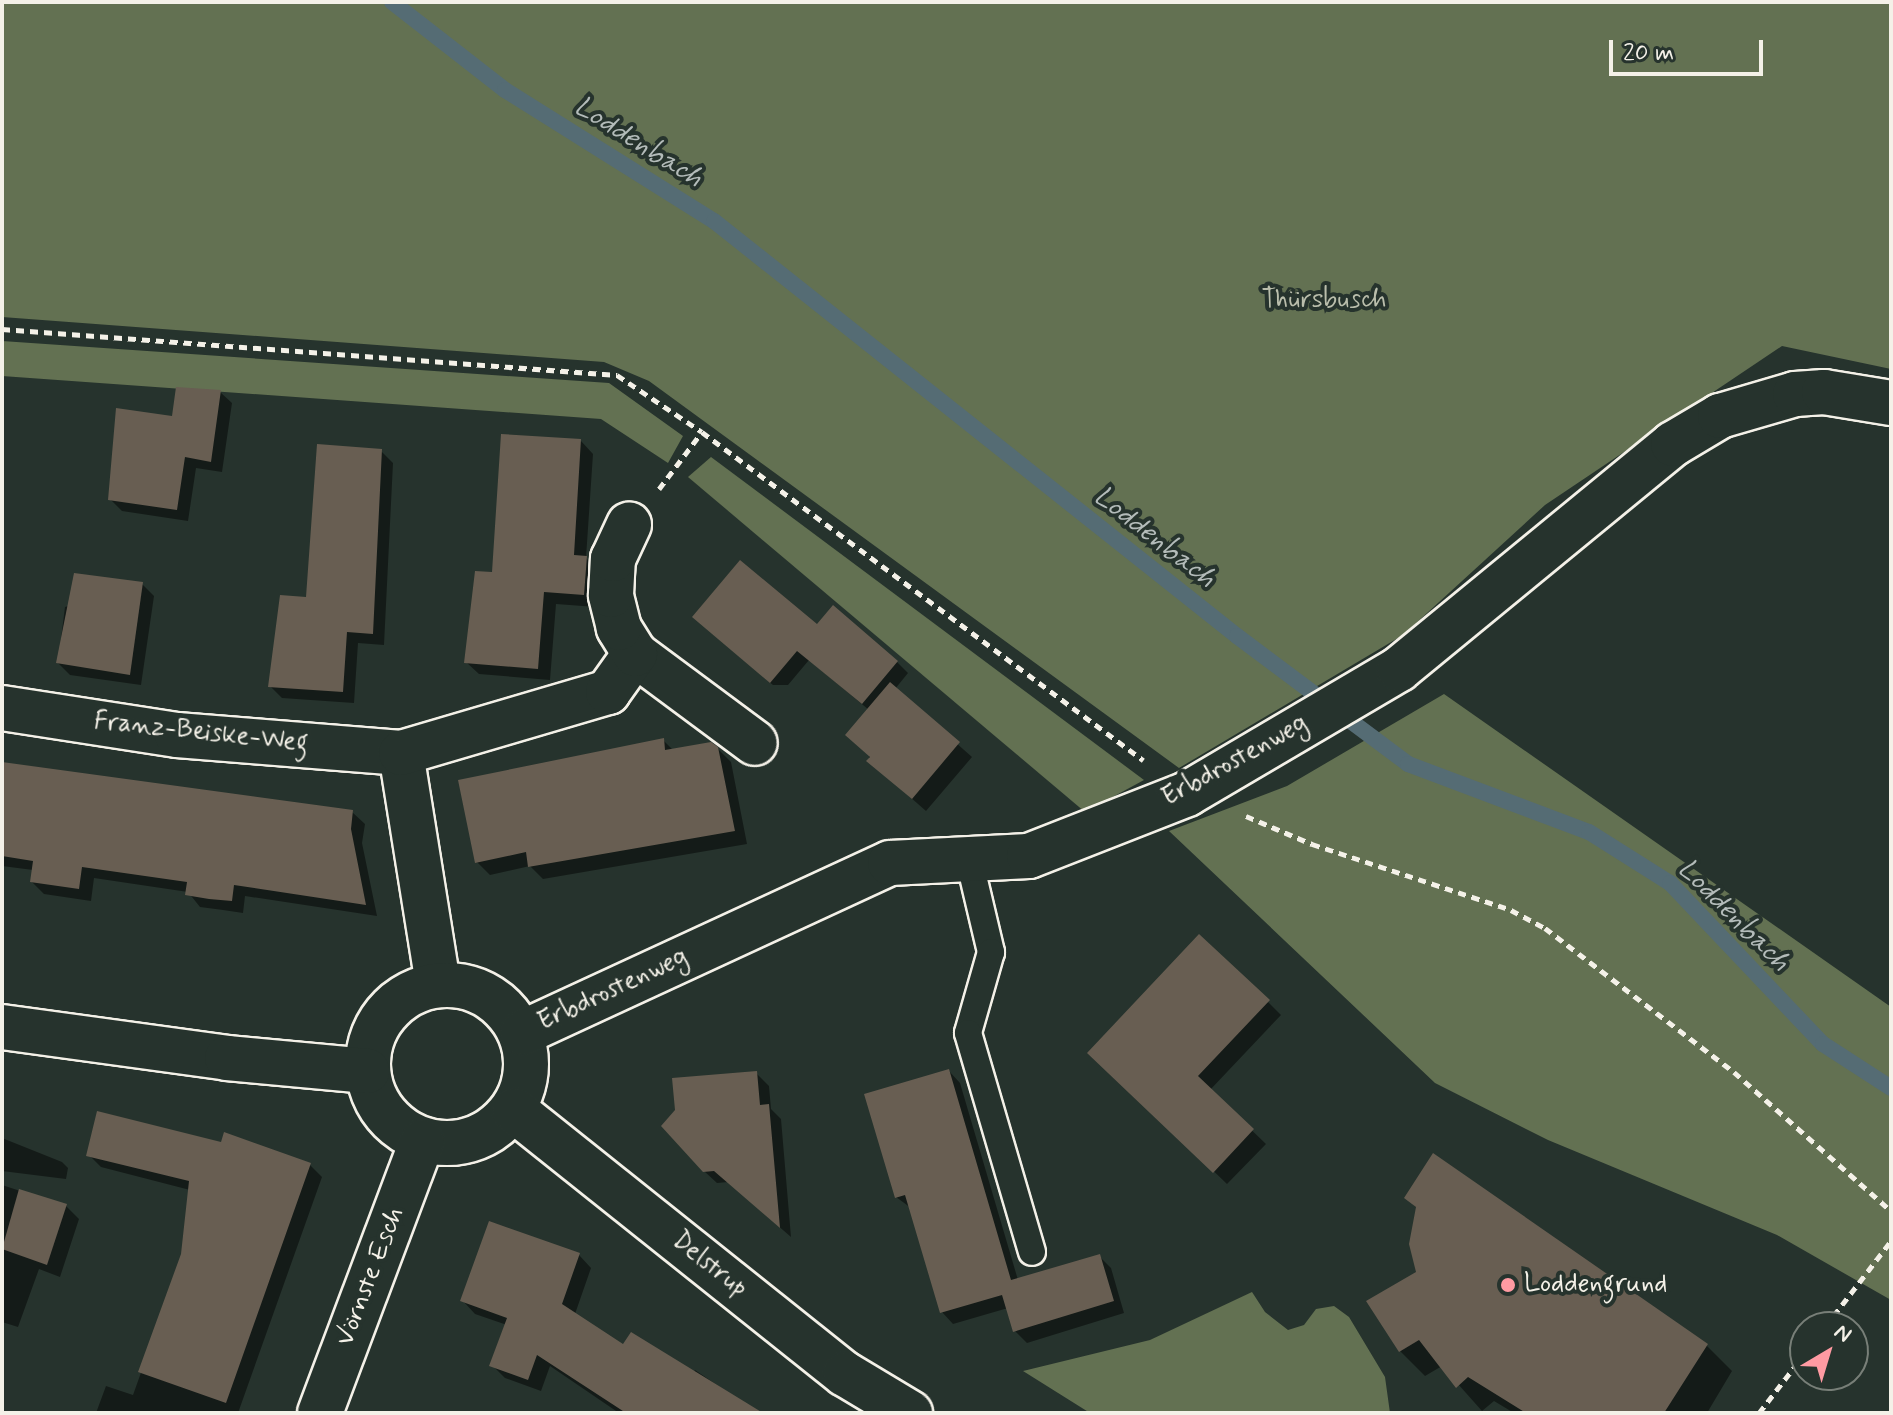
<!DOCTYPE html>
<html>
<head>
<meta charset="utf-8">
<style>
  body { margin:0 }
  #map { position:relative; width:1893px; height:1415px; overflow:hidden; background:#26332d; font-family:Mynerve,sans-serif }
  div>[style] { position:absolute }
  .green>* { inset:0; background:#637152 }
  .shadow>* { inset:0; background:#0007 }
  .stream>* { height:16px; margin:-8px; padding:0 8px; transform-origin:8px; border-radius:8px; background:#556c74 }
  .building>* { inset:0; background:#685e52 }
  .path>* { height:5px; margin-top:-2.5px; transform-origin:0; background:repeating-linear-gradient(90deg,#f4f1e8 0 8px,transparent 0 14px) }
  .roads { filter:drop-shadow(2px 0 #f4f1e8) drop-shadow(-2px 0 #f4f1e8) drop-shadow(0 2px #f4f1e8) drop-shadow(0 -2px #f4f1e8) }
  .service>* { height:26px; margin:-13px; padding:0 13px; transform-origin:13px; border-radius:13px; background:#26332d }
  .minor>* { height:44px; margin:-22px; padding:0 22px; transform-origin:22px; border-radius:22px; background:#26332d }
  .minor>.ring { margin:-22px; padding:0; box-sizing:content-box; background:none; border:44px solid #26332d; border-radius:50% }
  .dots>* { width:22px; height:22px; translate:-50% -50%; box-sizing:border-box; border:4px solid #26332d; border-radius:50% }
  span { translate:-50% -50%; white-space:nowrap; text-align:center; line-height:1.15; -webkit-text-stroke:8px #26332d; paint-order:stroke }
  .park-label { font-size:26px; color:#babeac }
  .street-label { font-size:26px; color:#f4f1e8 }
  .poi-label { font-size:26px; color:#f4f1e8 }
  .left { translate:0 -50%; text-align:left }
  .water-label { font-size:28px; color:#b4bcba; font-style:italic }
  .frame { position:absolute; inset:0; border:4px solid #f4f1e8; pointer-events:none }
  .north { position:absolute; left:1789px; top:1311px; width:80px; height:80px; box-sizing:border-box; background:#26332d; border:2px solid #787f78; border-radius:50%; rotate:38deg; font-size:22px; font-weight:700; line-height:32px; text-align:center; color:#f4f1e8 }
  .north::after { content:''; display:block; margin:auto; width:28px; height:36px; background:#ff9aa2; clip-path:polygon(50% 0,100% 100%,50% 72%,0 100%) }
  .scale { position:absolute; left:1609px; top:40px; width:154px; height:36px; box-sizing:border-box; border:4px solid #f4f1e8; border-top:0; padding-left:10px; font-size:24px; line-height:28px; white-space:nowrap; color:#f4f1e8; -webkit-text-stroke:6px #26332d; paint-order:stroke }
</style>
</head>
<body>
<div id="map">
  <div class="green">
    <i style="clip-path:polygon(2px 2px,1891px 2px,1891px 369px,1782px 346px,1545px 505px,1403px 635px,1179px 768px,649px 381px,604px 362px,2px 317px)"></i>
    <i style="clip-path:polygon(2px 341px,609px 383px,683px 436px,668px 463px,601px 419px,2px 376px)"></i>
    <i style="clip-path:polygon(711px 457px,1144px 780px,1085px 812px,688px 477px)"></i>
    <i style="clip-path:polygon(1444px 694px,1891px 1007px,1891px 1300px,1777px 1235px,1548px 1140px,1435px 1083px,1169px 831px,1287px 786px)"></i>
    <i style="clip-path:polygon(1252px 1292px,1265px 1312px,1288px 1330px,1304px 1325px,1316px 1309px,1334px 1306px,1349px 1317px,1385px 1377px,1390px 1413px,1090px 1413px,1023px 1371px,1150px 1340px)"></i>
  </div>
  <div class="shadow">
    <i style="clip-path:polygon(220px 392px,232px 403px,222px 472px,196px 468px,188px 521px,122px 511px,110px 499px,174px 418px)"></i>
    <i style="clip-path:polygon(581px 441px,593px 454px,586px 558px,598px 570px,596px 607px,556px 604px,550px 680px,479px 674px,466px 662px,494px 575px)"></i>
    <i style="clip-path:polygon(381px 451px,393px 463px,384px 645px,358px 643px,354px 703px,282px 698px,270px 686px)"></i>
    <i style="clip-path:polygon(142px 584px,154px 596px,141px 685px,70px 675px,58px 663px,65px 607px)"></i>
    <i style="clip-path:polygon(817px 627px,897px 662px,908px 673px,895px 689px,972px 757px,926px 811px,869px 761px,869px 710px,809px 660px,788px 685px,773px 685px,706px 628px)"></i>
    <i style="clip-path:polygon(663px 740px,673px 750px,717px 748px,731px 762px,747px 844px,543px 879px,530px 866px,490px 875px,477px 862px)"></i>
    <i style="clip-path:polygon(2px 763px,352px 812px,365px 824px,362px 843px,377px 916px,245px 896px,243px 913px,223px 910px,200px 907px,188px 892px,94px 878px,91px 901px,44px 894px,32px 882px,33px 870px,2px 866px)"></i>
    <i style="clip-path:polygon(1268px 1002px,1281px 1015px,1210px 1090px,1266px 1144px,1227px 1184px,1090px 1052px)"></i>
    <i style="clip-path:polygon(949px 1071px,960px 1083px,1018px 1280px,1099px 1256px,1111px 1268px,1124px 1313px,1027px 1343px,1015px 1331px,1008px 1308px,953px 1324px,942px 1312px,911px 1208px,896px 1197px)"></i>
    <i style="clip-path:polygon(756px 1073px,769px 1086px,771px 1109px,781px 1119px,791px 1237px,728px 1182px,717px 1183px,704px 1171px,677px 1111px)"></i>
    <i style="clip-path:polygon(2px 1138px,62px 1162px,68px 1168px,66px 1179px,2px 1171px)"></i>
    <i style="clip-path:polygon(89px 1155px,310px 1165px,322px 1177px,238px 1413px,96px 1413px,106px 1386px,133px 1395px,183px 1255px,190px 1190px,101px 1167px)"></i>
    <i style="clip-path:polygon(1433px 1156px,1707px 1346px,1732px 1371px,1707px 1413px,1514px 1413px,1494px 1401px,1482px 1411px,1442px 1366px,1425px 1376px,1400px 1351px,1418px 1273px,1418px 1209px,1407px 1198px)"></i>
    <i style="clip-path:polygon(2px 1185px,66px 1206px,79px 1219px,60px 1277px,39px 1269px,18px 1327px,2px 1322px)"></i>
    <i style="clip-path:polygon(579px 1255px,591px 1268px,575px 1314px,624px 1347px,692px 1375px,695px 1370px,758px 1413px,619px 1413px,550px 1366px,541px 1391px,505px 1378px,492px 1365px,507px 1325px,475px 1314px,463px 1301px)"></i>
  </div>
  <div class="stream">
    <i style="left:392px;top:2px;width:143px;rotate:37.9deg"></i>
    <i style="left:505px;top:90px;width:247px;rotate:32.1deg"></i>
    <i style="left:714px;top:221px;width:668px;rotate:38.43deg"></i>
    <i style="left:1237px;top:636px;width:214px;rotate:36.8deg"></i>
    <i style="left:1408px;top:764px;width:193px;rotate:20.6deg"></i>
    <i style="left:1589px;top:832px;width:96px;rotate:32.2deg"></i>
    <i style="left:1670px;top:883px;width:222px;rotate:46.5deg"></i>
    <i style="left:1823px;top:1044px;width:81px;rotate:32.9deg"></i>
  </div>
  <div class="building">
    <i style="clip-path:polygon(176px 387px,221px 390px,211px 462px,185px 457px,177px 510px,108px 500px,116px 408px,172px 416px)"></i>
    <i style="clip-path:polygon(501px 434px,581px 439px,574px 555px,587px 556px,584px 595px,544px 592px,538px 669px,464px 663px,475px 571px,492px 572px)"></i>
    <i style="clip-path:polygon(317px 444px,382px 449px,373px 634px,347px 632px,343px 692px,268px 687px,280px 595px,306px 597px)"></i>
    <i style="clip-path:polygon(740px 560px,817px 624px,833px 605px,898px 661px,862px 704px,797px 651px,770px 683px,692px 617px)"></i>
    <i style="clip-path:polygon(74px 573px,143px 582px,130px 675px,56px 663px)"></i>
    <i style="clip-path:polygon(890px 682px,960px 742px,912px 799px,866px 761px,870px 757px,845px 735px)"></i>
    <i style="clip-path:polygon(664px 738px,665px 750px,711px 742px,718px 747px,735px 831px,528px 867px,526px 852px,475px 863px,458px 780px)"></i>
    <i style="clip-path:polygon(2px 762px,353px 810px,351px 829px,366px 905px,234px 885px,232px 901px,209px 899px,185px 895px,187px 882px,82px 867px,79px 889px,30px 882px,33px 861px,2px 856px)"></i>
    <i style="clip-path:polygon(1199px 934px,1270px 1000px,1198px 1076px,1254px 1129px,1213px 1173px,1087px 1053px)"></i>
    <i style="clip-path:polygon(949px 1069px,1011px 1280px,1100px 1254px,1114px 1301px,1013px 1332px,1002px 1295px,940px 1313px,905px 1195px,895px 1198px,864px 1094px)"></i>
    <i style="clip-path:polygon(757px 1071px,760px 1105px,769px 1104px,780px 1228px,714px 1171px,703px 1172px,661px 1126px,675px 1110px,672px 1078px)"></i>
    <i style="clip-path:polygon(97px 1111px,221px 1142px,224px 1132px,311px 1163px,226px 1403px,138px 1372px,181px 1254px,189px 1181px,86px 1156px)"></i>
    <i style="clip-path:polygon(1433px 1153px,1708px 1344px,1664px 1413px,1526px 1413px,1468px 1377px,1456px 1388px,1419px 1340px,1399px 1352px,1366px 1301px,1416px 1272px,1409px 1244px,1416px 1207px,1404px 1198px)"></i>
    <i style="clip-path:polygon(19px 1189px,67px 1204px,47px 1265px,2px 1249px)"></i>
    <i style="clip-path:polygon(489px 1221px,580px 1253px,562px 1304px,623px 1344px,631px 1332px,763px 1413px,626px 1413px,537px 1355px,528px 1380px,489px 1366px,507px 1318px,460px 1301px)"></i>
  </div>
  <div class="path">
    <i style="left:2px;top:329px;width:617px;rotate:4.28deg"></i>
    <i style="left:617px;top:375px;width:102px;rotate:33.8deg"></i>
    <i style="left:702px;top:432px;width:550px;rotate:36.64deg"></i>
    <i style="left:659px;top:489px;width:71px;rotate:-53deg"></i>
    <i style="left:1246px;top:816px;width:72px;rotate:23deg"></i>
    <i style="left:1312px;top:844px;width:210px;rotate:18.3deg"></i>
    <i style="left:1511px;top:910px;width:38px;rotate:28deg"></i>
    <i style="left:1545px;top:928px;width:238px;rotate:37.3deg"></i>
    <i style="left:1734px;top:1072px;width:210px;rotate:41.5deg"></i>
    <i style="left:1825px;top:1327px;width:108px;rotate:-52.5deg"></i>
    <i style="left:1759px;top:1413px;width:76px;rotate:-52.5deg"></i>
  </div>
  <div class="roads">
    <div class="service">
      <i style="left:969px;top:859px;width:96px;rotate:76.7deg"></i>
      <i style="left:991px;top:952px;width:84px;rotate:105.9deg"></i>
      <i style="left:968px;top:1033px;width:228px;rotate:73.7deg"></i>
    </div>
    <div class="minor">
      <i style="left:635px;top:654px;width:149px;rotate:36.6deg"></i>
      <i style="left:2px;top:708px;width:177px;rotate:8.8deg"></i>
      <i style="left:177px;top:735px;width:225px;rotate:4.6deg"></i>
      <i style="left:401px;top:753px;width:234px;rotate:80.9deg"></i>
      <i style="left:401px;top:753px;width:216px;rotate:-16.4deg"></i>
      <i style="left:608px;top:692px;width:47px;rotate:-54.6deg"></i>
      <i style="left:635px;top:654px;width:31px;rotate:-122deg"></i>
      <i style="left:619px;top:628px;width:34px;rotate:-104deg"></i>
      <i style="left:611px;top:595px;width:36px;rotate:-87deg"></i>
      <i style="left:613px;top:559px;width:38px;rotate:-65deg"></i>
      <i class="ring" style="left:368px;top:985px;width:114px;height:114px"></i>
      <i style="left:2px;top:1027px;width:227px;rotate:7.8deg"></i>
      <i style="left:227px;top:1058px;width:141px;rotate:5.3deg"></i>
      <i style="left:522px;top:1033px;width:405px;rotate:-24.8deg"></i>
      <i style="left:890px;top:863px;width:139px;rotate:-2.9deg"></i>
      <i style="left:1029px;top:856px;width:170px;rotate:-21.4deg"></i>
      <i style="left:1187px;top:794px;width:246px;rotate:-30.5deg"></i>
      <i style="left:1399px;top:669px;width:355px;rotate:-39.4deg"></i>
      <i style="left:1673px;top:444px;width:55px;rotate:-30.8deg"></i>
      <i style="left:1720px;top:416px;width:78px;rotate:-16.3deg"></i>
      <i style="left:1795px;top:394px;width:29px;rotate:-4deg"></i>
      <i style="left:1824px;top:392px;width:68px;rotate:9.3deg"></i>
      <i style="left:514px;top:1110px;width:423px;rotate:38.6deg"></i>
      <i style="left:845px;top:1374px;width:76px;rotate:31deg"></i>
      <i style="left:320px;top:1413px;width:290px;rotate:-69.4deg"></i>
    </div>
  </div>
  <div class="dots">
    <i style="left:1508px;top:1285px;background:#ff9aa2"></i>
  </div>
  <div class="park-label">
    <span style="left:1324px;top:301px">Thürsbusch</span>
  </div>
  <div class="street-label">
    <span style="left:201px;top:733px;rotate:6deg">Franz-Beiske-Weg</span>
    <span style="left:1235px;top:761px;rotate:-29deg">Erbdrostenweg</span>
    <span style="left:613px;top:990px;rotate:-25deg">Erbdrostenweg</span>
    <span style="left:709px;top:1265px;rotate:39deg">Delstrup</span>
    <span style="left:371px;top:1277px;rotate:-69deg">Vörnste Esch</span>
  </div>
  <div class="poi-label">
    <span class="left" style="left:1524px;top:1285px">Loddengrund</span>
  </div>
  <div class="water-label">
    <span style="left:638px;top:143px;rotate:32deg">Loddenbach</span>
    <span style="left:1154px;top:538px;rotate:38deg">Loddenbach</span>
    <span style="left:1733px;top:916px;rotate:45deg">Loddenbach</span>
  </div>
  <div class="frame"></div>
  <div class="north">N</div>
  <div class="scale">20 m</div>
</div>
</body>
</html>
